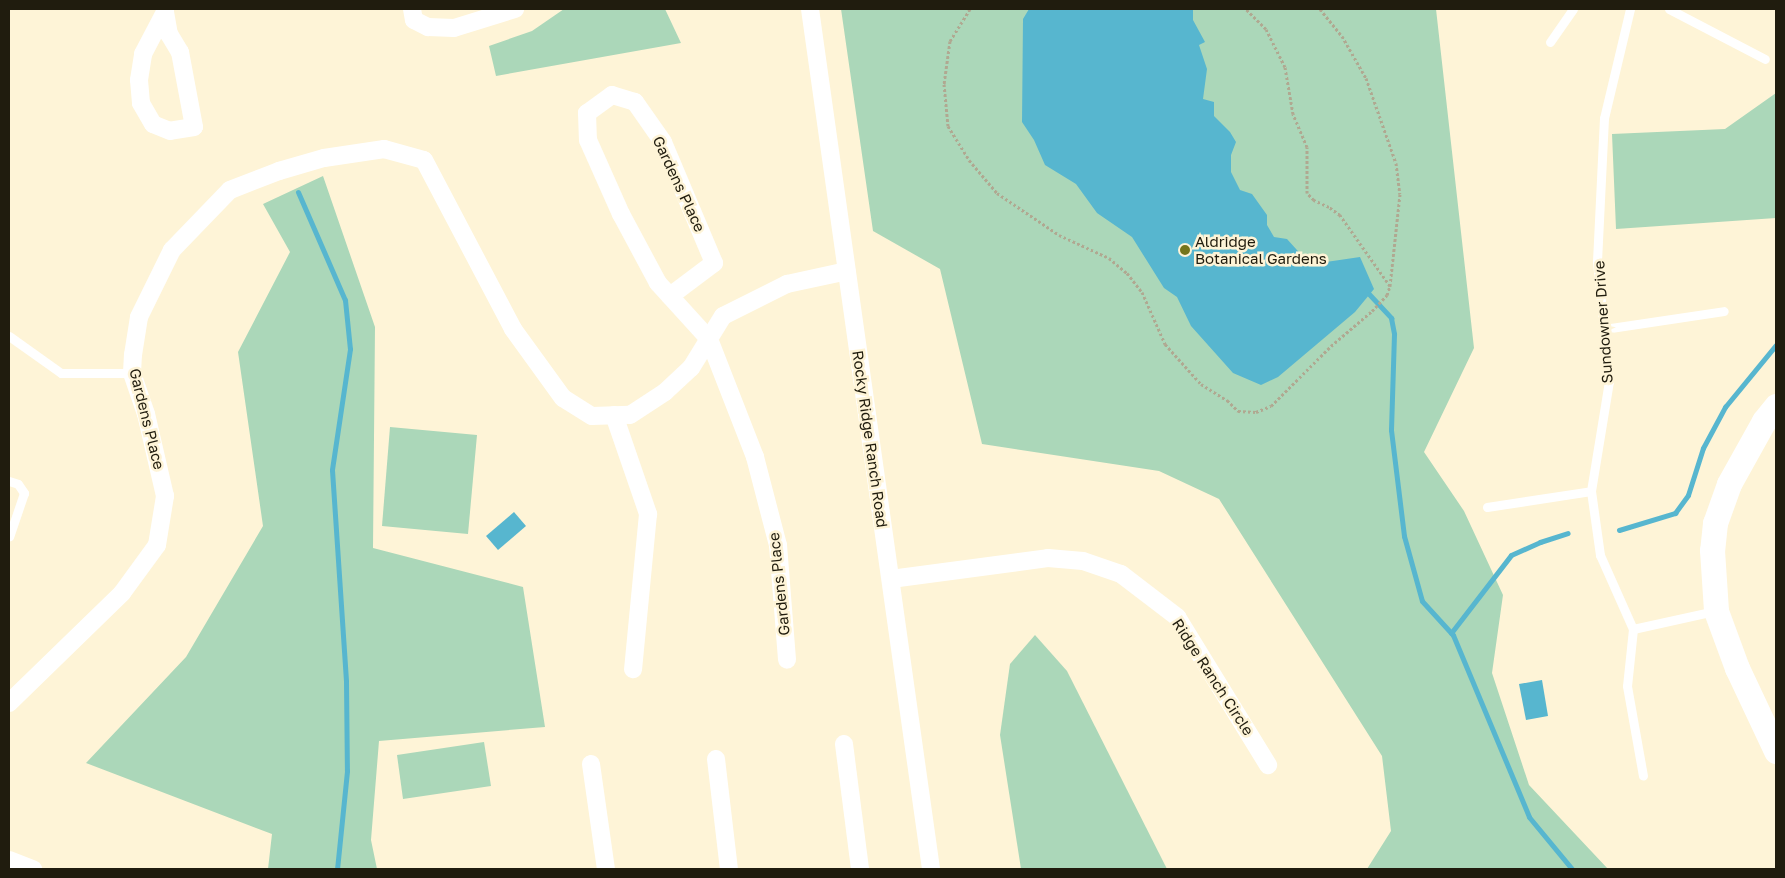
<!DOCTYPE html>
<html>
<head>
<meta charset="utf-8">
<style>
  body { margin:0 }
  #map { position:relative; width:1785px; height:878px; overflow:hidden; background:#fef4d7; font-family:"Golos Text",sans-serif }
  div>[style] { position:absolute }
  .green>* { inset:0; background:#abd7b9 }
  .water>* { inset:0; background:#57b6cf }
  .stream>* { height:5px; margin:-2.5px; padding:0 2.5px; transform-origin:2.5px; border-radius:2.5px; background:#57b6cf }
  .path>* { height:3px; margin-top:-1.5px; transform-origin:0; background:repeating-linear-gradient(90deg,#b0a891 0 2.5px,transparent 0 5px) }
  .lane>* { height:9px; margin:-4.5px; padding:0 4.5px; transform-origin:4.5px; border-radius:4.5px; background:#fff }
  .street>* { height:18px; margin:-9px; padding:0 9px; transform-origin:9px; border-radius:9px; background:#fff }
  .secondary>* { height:25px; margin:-12.5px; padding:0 12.5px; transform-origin:12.5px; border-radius:12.5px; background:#fff }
  .dots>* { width:14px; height:14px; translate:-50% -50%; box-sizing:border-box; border:2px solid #fef4d7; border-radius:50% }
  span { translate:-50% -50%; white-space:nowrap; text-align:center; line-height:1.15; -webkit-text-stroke:5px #fef4d7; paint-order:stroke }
  .street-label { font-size:15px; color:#201c0e }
  .poi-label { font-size:15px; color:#201c0e }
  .left { translate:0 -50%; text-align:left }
  .frame { position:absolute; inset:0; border:10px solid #201c0e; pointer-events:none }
</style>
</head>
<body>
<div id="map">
  <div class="green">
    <i style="clip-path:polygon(564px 9px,665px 9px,681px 43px,496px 76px,489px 46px,532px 31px)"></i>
    <i style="clip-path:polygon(841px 9px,1436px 9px,1474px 348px,1424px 452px,1464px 511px,1503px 595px,1492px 673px,1529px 785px,1608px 869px,1367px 869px,1391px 831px,1382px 756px,1219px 499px,1159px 471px,982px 444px,940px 269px,873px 231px)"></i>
    <i style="clip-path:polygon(1776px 93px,1776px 218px,1616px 229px,1612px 134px,1725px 129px)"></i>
    <i style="clip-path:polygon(323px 176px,375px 327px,373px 548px,523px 587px,545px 727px,379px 741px,371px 840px,377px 869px,268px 869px,272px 834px,86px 763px,186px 657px,263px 526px,238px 352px,290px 252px,263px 204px)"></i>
    <i style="clip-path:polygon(390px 427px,477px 435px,468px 534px,382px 526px)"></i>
    <i style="clip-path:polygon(1035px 635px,1067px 671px,1167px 869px,1021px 869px,1000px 735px,1010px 664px)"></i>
    <i style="clip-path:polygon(484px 742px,491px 786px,403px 799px,397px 755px)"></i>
  </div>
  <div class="water">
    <i style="clip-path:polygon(1029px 9px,1193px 9px,1193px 20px,1205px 42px,1199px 45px,1207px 69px,1203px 99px,1214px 102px,1214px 116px,1230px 132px,1236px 142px,1231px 155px,1231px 172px,1240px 190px,1252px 194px,1267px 215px,1267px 225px,1274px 237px,1287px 239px,1306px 260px,1326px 262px,1360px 257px,1374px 289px,1355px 312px,1278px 377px,1261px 385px,1233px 373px,1191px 326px,1177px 297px,1164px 288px,1132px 237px,1097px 213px,1076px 184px,1045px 165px,1034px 140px,1022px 122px,1023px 19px)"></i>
    <i style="clip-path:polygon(514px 512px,526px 526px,498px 550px,486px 536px)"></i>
    <i style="clip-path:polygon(1542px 680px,1548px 716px,1526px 720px,1519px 684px)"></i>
  </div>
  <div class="stream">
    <i style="left:298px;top:192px;width:118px;rotate:66.5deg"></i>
    <i style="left:345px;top:300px;width:49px;rotate:84.2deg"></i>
    <i style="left:350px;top:349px;width:122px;rotate:98.5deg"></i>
    <i style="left:332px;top:470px;width:212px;rotate:86.2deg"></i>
    <i style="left:346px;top:682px;width:89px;rotate:89.4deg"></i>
    <i style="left:347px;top:771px;width:99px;rotate:95.8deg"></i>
    <i style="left:1369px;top:294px;width:33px;rotate:47deg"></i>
    <i style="left:1391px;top:318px;width:16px;rotate:79deg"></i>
    <i style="left:1394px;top:334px;width:96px;rotate:91.8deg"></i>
    <i style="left:1391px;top:430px;width:107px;rotate:83deg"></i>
    <i style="left:1404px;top:536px;width:67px;rotate:74.5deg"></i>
    <i style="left:1422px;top:601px;width:46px;rotate:47.6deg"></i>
    <i style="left:1453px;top:635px;width:197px;rotate:67.3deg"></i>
    <i style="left:1529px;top:817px;width:67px;rotate:50.4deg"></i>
    <i style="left:1619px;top:530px;width:59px;rotate:-16.9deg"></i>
    <i style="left:1675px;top:513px;width:22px;rotate:-54deg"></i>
    <i style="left:1688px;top:495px;width:49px;rotate:-72.3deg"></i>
    <i style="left:1703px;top:448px;width:47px;rotate:-61.8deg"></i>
    <i style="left:1725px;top:407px;width:80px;rotate:-50.6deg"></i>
    <i style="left:1451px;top:633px;width:98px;rotate:-52.4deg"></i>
    <i style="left:1511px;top:555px;width:32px;rotate:-24deg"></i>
    <i style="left:1540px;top:542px;width:29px;rotate:-18deg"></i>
  </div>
  <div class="path">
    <i style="left:970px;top:9px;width:38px;rotate:122deg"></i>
    <i style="left:950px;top:41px;width:43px;rotate:97.9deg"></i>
    <i style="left:944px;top:84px;width:42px;rotate:84.6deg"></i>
    <i style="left:948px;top:126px;width:40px;rotate:58deg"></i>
    <i style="left:969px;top:160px;width:43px;rotate:49.7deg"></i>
    <i style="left:997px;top:193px;width:75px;rotate:34.1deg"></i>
    <i style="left:1059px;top:235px;width:55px;rotate:24.7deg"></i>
    <i style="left:1109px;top:258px;width:23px;rotate:40deg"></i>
    <i style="left:1127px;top:273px;width:24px;rotate:52deg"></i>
    <i style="left:1142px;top:292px;width:57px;rotate:66.1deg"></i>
    <i style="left:1165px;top:344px;width:54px;rotate:48deg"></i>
    <i style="left:1201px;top:384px;width:31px;rotate:32deg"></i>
    <i style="left:1227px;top:400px;width:16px;rotate:45deg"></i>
    <i style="left:1238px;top:411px;width:18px;rotate:3deg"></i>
    <i style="left:1256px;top:412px;width:16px;rotate:-22deg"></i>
    <i style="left:1271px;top:406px;width:85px;rotate:-45deg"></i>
    <i style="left:1331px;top:346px;width:54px;rotate:-40.5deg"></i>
    <i style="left:1372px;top:311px;width:22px;rotate:-47deg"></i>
    <i style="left:1387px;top:295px;width:9px;rotate:-72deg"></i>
    <i style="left:1390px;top:286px;width:87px;rotate:-125.2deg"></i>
    <i style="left:1340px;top:215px;width:14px;rotate:-144deg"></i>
    <i style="left:1329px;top:207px;width:17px;rotate:-155deg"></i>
    <i style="left:1314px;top:200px;width:10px;rotate:-135deg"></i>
    <i style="left:1307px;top:193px;width:46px;rotate:-90deg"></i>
    <i style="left:1307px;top:147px;width:36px;rotate:-113deg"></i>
    <i style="left:1293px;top:114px;width:48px;rotate:-99.7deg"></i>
    <i style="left:1285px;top:67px;width:42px;rotate:-116.6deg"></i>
    <i style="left:1266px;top:29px;width:28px;rotate:-135deg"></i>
    <i style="left:1320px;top:9px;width:35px;rotate:51deg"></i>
    <i style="left:1342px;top:36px;width:48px;rotate:60.3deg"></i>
    <i style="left:1366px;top:78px;width:90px;rotate:70.6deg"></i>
    <i style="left:1396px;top:163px;width:31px;rotate:83deg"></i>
    <i style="left:1400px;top:194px;width:93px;rotate:96.2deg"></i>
  </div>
  <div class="lane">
    <i style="left:1630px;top:9px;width:112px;rotate:103.4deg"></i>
    <i style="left:1604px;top:118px;width:144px;rotate:92.8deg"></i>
    <i style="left:1597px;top:262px;width:120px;rotate:84.2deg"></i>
    <i style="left:1609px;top:381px;width:111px;rotate:99.3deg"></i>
    <i style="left:1591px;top:491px;width:65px;rotate:82deg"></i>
    <i style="left:1600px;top:555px;width:81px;rotate:66deg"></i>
    <i style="left:1633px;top:629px;width:57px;rotate:96deg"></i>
    <i style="left:1627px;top:686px;width:91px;rotate:79.9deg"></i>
    <i style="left:1669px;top:9px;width:108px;rotate:27.5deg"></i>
    <i style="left:1550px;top:42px;width:40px;rotate:-55.1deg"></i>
    <i style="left:1604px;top:329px;width:121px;rotate:-8.5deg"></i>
    <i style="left:9px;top:336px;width:64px;rotate:35.4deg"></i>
    <i style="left:61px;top:373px;width:71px"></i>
    <i style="left:9px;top:481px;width:9px;rotate:18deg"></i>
    <i style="left:18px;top:484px;width:11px;rotate:56deg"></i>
    <i style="left:24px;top:493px;width:46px;rotate:108.8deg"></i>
    <i style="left:1487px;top:507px;width:105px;rotate:-8.7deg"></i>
    <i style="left:1633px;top:629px;width:83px;rotate:-12.5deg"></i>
  </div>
  <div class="street">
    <i style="left:165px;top:9px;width:3px;rotate:90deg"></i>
    <i style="left:165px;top:12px;width:22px;rotate:80deg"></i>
    <i style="left:169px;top:34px;width:21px;rotate:59deg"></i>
    <i style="left:180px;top:52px;width:76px;rotate:79.4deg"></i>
    <i style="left:194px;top:127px;width:24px;rotate:171deg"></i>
    <i style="left:170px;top:131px;width:18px;rotate:-158deg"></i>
    <i style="left:153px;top:124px;width:24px;rotate:-120deg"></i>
    <i style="left:141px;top:103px;width:23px;rotate:-95deg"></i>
    <i style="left:139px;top:80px;width:26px;rotate:-81deg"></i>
    <i style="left:143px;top:54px;width:47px;rotate:-62.4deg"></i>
    <i style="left:412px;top:9px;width:11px;rotate:80deg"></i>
    <i style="left:414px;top:20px;width:16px;rotate:27deg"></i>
    <i style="left:428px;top:27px;width:26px;rotate:2deg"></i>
    <i style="left:454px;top:28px;width:64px;rotate:-17.3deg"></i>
    <i style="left:810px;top:9px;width:868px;rotate:81.99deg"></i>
    <i style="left:670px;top:296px;width:55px;rotate:-36.9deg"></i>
    <i style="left:714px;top:263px;width:131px;rotate:-112.9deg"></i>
    <i style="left:663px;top:142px;width:49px;rotate:-125deg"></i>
    <i style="left:635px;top:102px;width:24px;rotate:-163deg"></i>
    <i style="left:612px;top:95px;width:31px;rotate:144deg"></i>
    <i style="left:587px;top:113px;width:27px;rotate:88deg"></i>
    <i style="left:588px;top:140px;width:81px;rotate:66deg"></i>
    <i style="left:621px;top:214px;width:78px;rotate:61.8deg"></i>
    <i style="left:658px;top:283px;width:76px;rotate:47.7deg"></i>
    <i style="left:709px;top:339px;width:127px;rotate:68.7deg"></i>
    <i style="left:755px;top:457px;width:91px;rotate:75.4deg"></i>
    <i style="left:778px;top:545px;width:115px;rotate:85.5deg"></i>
    <i style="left:614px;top:415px;width:105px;rotate:71deg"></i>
    <i style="left:648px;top:514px;width:156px;rotate:95.5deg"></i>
    <i style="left:891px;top:579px;width:158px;rotate:-7.6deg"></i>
    <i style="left:1048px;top:558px;width:35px;rotate:5deg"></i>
    <i style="left:1083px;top:561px;width:40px;rotate:18.9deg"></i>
    <i style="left:1121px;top:574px;width:71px;rotate:37.5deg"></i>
    <i style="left:1177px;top:617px;width:174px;rotate:58.4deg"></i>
    <i style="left:9px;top:703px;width:158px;rotate:-44.2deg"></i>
    <i style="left:122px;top:593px;width:59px;rotate:-53.9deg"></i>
    <i style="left:157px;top:545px;width:50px;rotate:-80.7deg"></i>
    <i style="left:165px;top:496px;width:84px;rotate:-103deg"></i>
    <i style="left:146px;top:414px;width:43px;rotate:-108.9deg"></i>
    <i style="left:132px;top:373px;width:18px;rotate:-87deg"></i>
    <i style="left:133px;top:355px;width:38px;rotate:-81deg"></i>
    <i style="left:139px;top:317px;width:75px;rotate:-63.8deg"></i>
    <i style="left:172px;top:250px;width:83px;rotate:-46deg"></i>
    <i style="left:230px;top:190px;width:53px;rotate:-21.2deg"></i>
    <i style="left:279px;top:171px;width:47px;rotate:-16.1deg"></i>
    <i style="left:324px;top:158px;width:61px;rotate:-8.5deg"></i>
    <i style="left:384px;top:149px;width:41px;rotate:15.4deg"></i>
    <i style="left:424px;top:160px;width:191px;rotate:62.2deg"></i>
    <i style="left:513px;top:329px;width:85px;rotate:54.1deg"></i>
    <i style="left:563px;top:398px;width:34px;rotate:32deg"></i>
    <i style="left:592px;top:416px;width:38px;rotate:-2deg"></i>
    <i style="left:630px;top:415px;width:42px;rotate:-33.3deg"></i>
    <i style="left:665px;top:392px;width:35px;rotate:-43deg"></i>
    <i style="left:691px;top:368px;width:61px;rotate:-58.4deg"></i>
    <i style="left:723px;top:316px;width:72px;rotate:-26.6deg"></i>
    <i style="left:787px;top:284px;width:61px;rotate:-12.2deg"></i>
    <i style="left:844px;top:744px;width:126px;rotate:82.7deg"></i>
    <i style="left:716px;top:759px;width:111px;rotate:83.3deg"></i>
    <i style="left:591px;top:764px;width:106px;rotate:81.9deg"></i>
    <i style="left:9px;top:860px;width:26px;rotate:21deg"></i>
  </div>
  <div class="secondary">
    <i style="left:1776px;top:406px;width:19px;rotate:129deg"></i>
    <i style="left:1764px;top:421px;width:72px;rotate:119.1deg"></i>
    <i style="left:1729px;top:484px;width:41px;rotate:109.7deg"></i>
    <i style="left:1715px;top:523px;width:27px;rotate:96deg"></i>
    <i style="left:1712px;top:550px;width:61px;rotate:86.2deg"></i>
    <i style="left:1716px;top:611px;width:61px;rotate:69.8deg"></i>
    <i style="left:1737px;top:668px;width:92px;rotate:64.8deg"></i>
  </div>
  <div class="dots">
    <i style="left:1185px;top:250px;background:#74751b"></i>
  </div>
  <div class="street-label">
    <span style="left:679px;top:184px;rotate:65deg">Gardens Place</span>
    <span style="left:1603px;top:322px;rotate:-94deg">Sundowner Drive</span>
    <span style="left:147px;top:419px;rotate:76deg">Gardens Place</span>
    <span style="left:870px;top:439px;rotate:82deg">Rocky Ridge Ranch Road</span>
    <span style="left:779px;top:584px;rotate:-96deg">Gardens Place</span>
    <span style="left:1213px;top:677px;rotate:57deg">Ridge Ranch Circle</span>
  </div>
  <div class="poi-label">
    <span class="left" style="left:1195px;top:250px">Aldridge<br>Botanical Gardens</span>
  </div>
  <div class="frame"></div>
</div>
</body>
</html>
